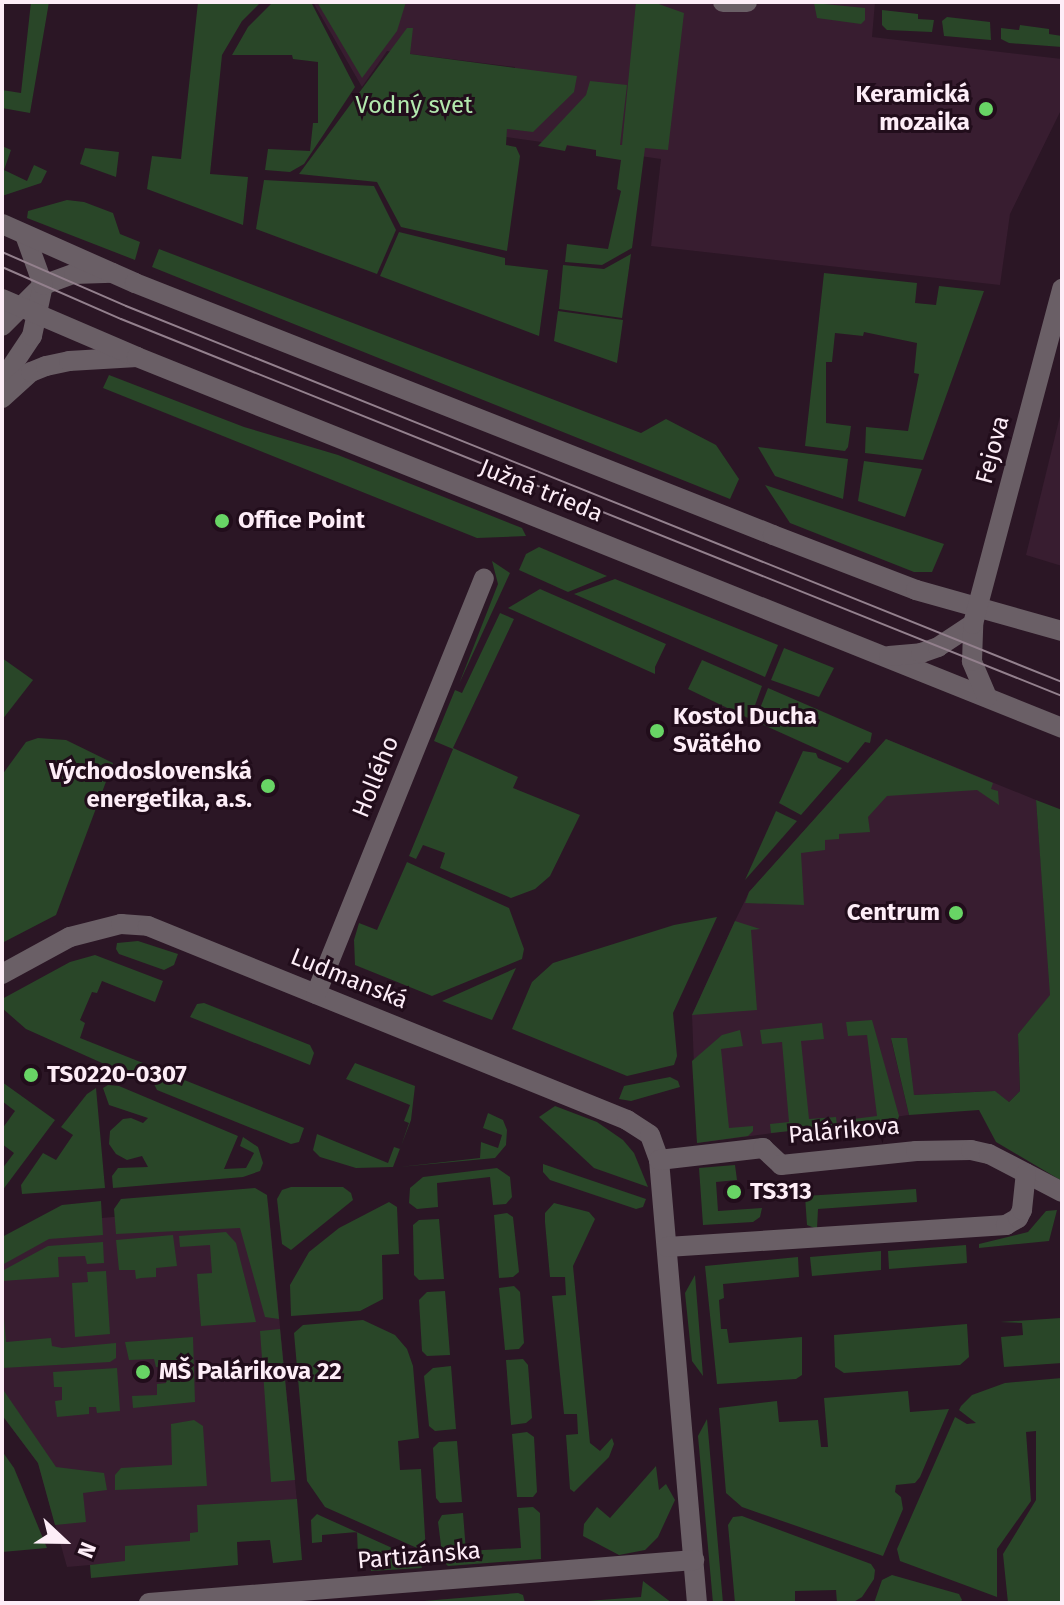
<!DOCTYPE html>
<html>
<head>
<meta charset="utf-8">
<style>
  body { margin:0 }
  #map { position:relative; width:1064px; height:1605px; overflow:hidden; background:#2b1625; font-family:"Fira Sans",sans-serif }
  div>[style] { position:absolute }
  .built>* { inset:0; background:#381d30 }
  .green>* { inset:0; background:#294628 }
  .minor>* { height:20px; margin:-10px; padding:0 10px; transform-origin:10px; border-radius:10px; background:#6a5f66 }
  .tertiary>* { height:20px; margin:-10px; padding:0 10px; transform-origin:10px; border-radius:10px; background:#6a5f66 }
  .tram>* { height:2px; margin:-1px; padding:0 1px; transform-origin:1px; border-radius:1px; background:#93808d }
  .dots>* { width:22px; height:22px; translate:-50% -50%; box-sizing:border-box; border:4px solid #210d1b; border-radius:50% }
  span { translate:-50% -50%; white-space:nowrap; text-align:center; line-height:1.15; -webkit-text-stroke:6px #210d1b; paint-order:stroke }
  .poi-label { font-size:24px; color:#fdedf7; font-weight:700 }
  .right { translate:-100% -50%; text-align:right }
  .left { translate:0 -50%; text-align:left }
  .park-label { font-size:24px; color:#b2e8ae }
  .street-label { font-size:24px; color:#fdedf7 }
  .frame { position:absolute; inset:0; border:4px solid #fdedf7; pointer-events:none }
  .north { position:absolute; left:24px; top:1501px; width:80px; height:80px; -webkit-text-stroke:6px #210d1b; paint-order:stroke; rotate:112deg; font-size:22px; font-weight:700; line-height:32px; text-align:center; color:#fdedf7 }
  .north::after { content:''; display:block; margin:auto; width:28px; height:36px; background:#fdedf7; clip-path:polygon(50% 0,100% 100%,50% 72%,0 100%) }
</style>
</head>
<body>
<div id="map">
  <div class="built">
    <i style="clip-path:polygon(313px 2px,875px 2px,872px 37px,1062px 59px,1062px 108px,1010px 214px,1000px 285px,651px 246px,661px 159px,506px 137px,515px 67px,387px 51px,362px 87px)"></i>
    <i style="clip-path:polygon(1062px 408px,1062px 566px,1026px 555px)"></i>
    <i style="clip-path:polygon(886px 739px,1036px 800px,1051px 995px,1018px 1034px,1020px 1091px,1009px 1102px,994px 1091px,914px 1095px,891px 1039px,909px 1115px,697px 1143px,692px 1015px,735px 921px,749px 892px)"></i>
    <i style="clip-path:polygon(268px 1203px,297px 1502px,232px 1506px,218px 1554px,67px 1567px,38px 1463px,2px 1415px,2px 1249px,102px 1218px)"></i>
  </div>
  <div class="green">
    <i style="clip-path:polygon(31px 2px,49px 2px,30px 113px,2px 108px,2px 90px,21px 93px)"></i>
    <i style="clip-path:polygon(198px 2px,261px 2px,242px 21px,222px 55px,210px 174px,248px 177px,243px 225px,147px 189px,152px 156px,181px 159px)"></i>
    <i style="clip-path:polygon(273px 2px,311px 2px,355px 87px,304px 164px,290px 172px,265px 170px,268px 149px,310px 151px,313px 123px,318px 123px,318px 62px,293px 59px,292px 55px,232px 55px,248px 27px)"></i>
    <i style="clip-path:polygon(317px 2px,406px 2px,397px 31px,362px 78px)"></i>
    <i style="clip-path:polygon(636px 2px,653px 2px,684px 13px,668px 150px,645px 148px,632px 248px,602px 265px,565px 262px,567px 244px,608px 249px,621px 191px,617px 189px,621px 160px,596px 156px,596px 150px,567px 145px,565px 151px,538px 146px,586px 95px,590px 81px,627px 85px,620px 145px,622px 145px)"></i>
    <i style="clip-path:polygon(814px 3px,865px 8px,865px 20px,861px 24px,817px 18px)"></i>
    <i style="clip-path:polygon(882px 10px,918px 14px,918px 19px,934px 20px,932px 32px,887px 30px,882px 25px)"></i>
    <i style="clip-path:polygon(947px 17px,990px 22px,991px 40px,944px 36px,942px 21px)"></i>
    <i style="clip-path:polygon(1020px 25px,1049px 29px,1049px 34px,1062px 36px,1062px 47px,1009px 43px,1001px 39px,1001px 28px,1019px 30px)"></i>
    <i style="clip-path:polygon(407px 28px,413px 28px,410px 54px,577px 76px,574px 92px,533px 132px,507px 129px,506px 145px,516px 147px,520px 156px,507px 251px,401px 227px,377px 182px,299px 174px)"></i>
    <i style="clip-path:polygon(2px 146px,11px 150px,4px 170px,27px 181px,34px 165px,47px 171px,41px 183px,2px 196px)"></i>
    <i style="clip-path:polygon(85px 148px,119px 152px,116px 177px,80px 164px)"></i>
    <i style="clip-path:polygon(264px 180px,374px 186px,396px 230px,377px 274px,256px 229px)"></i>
    <i style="clip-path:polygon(67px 200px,84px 202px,113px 213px,120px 234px,140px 242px,135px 260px,27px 218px,28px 211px)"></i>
    <i style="clip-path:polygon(399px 232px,505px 258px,505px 265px,548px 270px,539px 336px,380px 276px)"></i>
    <i style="clip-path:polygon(159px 249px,641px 433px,666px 419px,716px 445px,739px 479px,730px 499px,152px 267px)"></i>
    <i style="clip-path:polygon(631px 254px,622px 318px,559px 309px,563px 265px,604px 269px)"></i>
    <i style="clip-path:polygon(824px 273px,917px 283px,915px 303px,936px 305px,939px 286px,984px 291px,923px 460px,865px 453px,866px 427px,908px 431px,919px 374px,914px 373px,917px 343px,864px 332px,863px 336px,835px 333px,832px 362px,826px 362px,826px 423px,851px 426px,848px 447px,845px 451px,805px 446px)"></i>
    <i style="clip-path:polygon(558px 311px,623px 320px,617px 363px,554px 341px)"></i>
    <i style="clip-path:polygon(109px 375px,244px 427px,338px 455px,522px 528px,526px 536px,477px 538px,103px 388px)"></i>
    <i style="clip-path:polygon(758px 447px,848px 459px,843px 499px,775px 476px)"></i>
    <i style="clip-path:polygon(864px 461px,922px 469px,905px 517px,858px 501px)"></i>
    <i style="clip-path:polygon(765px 485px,944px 544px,932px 572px,914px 572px,790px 523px)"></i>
    <i style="clip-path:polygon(539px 547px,607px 576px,568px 592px,519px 570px,526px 554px)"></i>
    <i style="clip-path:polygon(492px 561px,510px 573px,459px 684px,498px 584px)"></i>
    <i style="clip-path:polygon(615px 579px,778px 645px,765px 677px,574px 594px)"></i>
    <i style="clip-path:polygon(540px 589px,666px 644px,655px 667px,655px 674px,508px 608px)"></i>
    <i style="clip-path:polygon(500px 613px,514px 619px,453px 748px,518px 777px,513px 788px,580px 815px,550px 876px,535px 889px,511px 898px,440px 868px,445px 853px,423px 845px,416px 859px,409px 856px,453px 749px,434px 741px,455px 690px,462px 693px)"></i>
    <i style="clip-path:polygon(784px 648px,834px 668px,819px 697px,771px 680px)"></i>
    <i style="clip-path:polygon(2px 658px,33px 680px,2px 720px)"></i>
    <i style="clip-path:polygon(702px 660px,762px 686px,750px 719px,688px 689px)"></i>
    <i style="clip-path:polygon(768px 688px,872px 733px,870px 743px,865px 742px,848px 763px,755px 721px)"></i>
    <i style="clip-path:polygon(38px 738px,66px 740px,113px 763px,56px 915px,2px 943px,2px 775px,26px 742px)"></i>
    <i style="clip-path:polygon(886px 739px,993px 783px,991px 789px,998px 791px,999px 805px,977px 790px,887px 796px,868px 817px,870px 832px,839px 834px,839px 839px,825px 840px,825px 850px,801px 853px,804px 905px,745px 903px,749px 892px)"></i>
    <i style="clip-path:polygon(803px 751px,816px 753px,818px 758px,842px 768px,801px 815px,779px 803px)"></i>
    <i style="clip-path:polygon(1036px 800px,1062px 810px,1062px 1181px,996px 1142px,979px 1110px,909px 1115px,891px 1038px,907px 1038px,914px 1095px,995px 1091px,1009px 1102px,1020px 1091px,1018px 1034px,1050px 995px)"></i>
    <i style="clip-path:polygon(776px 811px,797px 821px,745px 880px)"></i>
    <i style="clip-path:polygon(407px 862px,509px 908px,524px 949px,522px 959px,432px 996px,355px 965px,354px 940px,359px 923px,377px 930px)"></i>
    <i style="clip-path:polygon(717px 917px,673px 1013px,677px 1056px,674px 1065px,627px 1076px,512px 1029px,532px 982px,553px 963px,674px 925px)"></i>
    <i style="clip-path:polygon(735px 921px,760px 929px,751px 930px,757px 1010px,692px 1015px)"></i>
    <i style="clip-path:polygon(138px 941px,178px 954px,174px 965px,164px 970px,119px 954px,116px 949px,117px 943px)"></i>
    <i style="clip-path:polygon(95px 955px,163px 981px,155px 1002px,102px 981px,97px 993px,92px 992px,80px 1020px,85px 1023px,80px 1038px,148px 1065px,140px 1080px,26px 1029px,2px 1008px,2px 999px,70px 962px)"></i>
    <i style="clip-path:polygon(516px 968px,492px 1020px,442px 1001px)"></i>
    <i style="clip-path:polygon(204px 1003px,310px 1045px,314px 1053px,310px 1065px,190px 1017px,197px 1004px)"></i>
    <i style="clip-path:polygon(872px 1020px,899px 1116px,897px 1122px,852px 1125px,853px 1119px,877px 1116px,867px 1035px,848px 1036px,846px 1022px)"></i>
    <i style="clip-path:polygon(822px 1023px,824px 1039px,801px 1041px,809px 1119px,836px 1117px,837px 1126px,771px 1133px,770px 1124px,789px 1122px,782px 1042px,762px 1044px,760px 1030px)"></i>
    <i style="clip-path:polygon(740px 1030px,743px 1046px,721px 1049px,729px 1128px,753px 1126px,753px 1131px,748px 1136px,697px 1143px,692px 1061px,722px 1035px)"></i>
    <i style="clip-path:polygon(355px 1063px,415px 1086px,411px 1120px,393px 1167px,356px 1168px,320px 1157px,313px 1150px,317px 1134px,388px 1163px,394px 1147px,400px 1149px,409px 1123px,404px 1121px,410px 1105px,346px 1079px)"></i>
    <i style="clip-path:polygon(157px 1069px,304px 1128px,299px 1142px,291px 1144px,157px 1090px,153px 1082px)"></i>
    <i style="clip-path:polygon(670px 1077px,678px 1081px,680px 1087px,631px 1101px,619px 1099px,624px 1086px)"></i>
    <i style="clip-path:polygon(2px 1082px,55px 1120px,2px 1191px,2px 1169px,14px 1153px,2px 1144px,2px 1129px,15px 1111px,2px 1101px)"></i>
    <i style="clip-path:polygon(108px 1085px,119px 1086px,238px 1136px,224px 1169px,246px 1168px,254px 1153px,240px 1146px,243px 1137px,258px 1147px,263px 1163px,260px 1171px,243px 1177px,113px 1188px,112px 1176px,118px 1168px,148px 1167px,142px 1156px,127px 1160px,116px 1154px,109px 1144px,110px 1131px,123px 1119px,131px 1118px,143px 1123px,148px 1118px,109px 1105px,103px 1088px)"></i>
    <i style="clip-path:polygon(96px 1088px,105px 1188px,22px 1194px,21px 1185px,43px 1153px,56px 1160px,73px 1135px,61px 1127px,87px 1094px)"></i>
    <i style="clip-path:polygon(555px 1106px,597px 1122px,623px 1140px,634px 1153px,648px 1187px,594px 1168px,539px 1117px)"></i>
    <i style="clip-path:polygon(488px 1113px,503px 1120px,507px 1130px,506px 1145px,495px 1158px,399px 1167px,480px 1158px,481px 1142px,498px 1148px,502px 1135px,483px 1128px)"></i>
    <i style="clip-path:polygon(543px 1164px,646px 1199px,643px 1207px,636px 1209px,550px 1180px,543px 1172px)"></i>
    <i style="clip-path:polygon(735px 1165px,737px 1180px,716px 1182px,718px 1211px,762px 1208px,760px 1217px,753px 1222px,703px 1225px,699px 1168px)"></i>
    <i style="clip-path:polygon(497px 1168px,510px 1177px,512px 1197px,506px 1204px,493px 1205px,490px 1177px,437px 1183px,438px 1207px,417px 1209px,409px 1203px,410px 1188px,423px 1177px)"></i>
    <i style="clip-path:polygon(291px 1187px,343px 1187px,351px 1193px,353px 1200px,291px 1250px,282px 1244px,277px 1199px,282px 1190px)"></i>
    <i style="clip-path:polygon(255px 1188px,267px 1195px,279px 1319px,265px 1317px,240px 1228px,116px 1234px,114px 1209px,121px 1199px)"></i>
    <i style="clip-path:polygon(916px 1189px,917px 1202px,818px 1209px,817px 1229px,807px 1225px,805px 1196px)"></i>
    <i style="clip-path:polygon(101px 1201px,103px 1235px,49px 1239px,2px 1265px,2px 1237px,62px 1205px)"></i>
    <i style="clip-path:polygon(389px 1202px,397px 1207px,399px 1254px,382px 1255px,383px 1299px,360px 1311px,291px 1316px,290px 1285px,309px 1252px,339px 1228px)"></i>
    <i style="clip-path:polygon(554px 1203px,589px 1212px,595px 1219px,573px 1266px,590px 1443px,600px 1451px,612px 1438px,614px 1444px,609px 1457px,574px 1492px,570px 1489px,566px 1435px,578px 1434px,577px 1414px,564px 1414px,552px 1296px,566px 1295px,565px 1277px,550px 1277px,545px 1222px,545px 1213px)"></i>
    <i style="clip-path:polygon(1057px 1210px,1049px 1241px,979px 1248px,979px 1244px,1028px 1232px,1046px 1211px)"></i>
    <i style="clip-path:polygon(507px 1213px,513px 1217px,519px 1272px,513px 1277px,499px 1278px,494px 1215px)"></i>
    <i style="clip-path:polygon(439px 1219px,444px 1279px,419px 1280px,414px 1275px,413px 1225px,419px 1220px)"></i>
    <i style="clip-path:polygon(226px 1232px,236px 1243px,256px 1322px,201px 1326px,197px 1274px,212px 1273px,210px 1245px,180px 1247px,179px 1236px)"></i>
    <i style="clip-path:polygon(173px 1235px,177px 1266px,156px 1268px,156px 1277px,141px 1278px,136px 1279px,135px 1270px,119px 1270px,116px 1240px)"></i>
    <i style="clip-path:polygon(103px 1242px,104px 1263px,87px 1264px,85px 1256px,58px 1257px,59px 1277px,2px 1281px,2px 1271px,48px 1246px)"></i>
    <i style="clip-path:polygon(966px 1245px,967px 1263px,889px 1269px,888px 1251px)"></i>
    <i style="clip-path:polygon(881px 1251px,881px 1270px,812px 1276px,810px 1257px)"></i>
    <i style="clip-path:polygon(798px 1257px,799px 1277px,723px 1284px,724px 1298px,719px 1300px,721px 1329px,727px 1329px,729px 1343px,802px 1337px,802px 1375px,796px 1379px,717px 1384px,705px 1266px)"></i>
    <i style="clip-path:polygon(106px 1271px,110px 1334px,75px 1337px,72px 1283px,88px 1282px,87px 1272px)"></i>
    <i style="clip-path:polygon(695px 1275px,703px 1376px,692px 1361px,685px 1293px)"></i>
    <i style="clip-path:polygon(514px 1286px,520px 1292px,524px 1343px,519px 1349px,505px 1350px,499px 1288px)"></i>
    <i style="clip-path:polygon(445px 1291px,450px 1355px,427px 1356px,422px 1351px,419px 1300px,427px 1292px)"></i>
    <i style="clip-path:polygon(2px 1294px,6px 1342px,51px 1338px,52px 1346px,62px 1348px,116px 1343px,116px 1358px,110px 1362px,2px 1368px)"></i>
    <i style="clip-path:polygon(1062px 1301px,1062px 1363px,1004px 1367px,1001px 1337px,1023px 1335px,1022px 1323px,1000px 1322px,1061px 1318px)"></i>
    <i style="clip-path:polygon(363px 1320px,395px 1335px,407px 1349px,413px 1366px,419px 1438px,398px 1441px,400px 1470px,421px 1469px,426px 1552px,325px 1507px,307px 1481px,294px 1333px,303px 1325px)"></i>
    <i style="clip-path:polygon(967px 1324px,969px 1357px,960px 1365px,844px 1373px,835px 1367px,834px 1335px)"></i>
    <i style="clip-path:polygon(280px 1329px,295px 1480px,271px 1482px,260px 1331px)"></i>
    <i style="clip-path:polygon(193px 1337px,195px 1402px,133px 1408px,132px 1396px,157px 1395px,157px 1384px,166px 1383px,166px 1368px,156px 1367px,154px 1359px,129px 1360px,125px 1342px)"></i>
    <i style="clip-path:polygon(523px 1359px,528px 1365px,532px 1418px,526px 1423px,511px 1425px,506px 1360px)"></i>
    <i style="clip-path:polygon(451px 1366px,456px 1429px,435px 1431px,429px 1426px,424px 1376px,433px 1368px)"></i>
    <i style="clip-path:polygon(117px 1368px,120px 1411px,97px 1413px,96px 1407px,89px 1407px,89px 1414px,57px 1417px,55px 1401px,62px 1400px,62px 1387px,54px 1387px,53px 1372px)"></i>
    <i style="clip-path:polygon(1062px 1378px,1062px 1603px,1008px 1603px,1003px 1554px,1036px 1500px,1036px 1431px,1026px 1432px,1031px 1501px,997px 1549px,997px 1597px,900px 1561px,897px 1549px,955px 1417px,967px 1424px,976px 1423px,959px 1410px,961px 1406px,972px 1395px,1005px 1383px)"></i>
    <i style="clip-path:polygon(2px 1388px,56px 1467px,104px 1473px,107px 1490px,83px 1493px,86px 1522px,55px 1525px,38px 1463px,2px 1415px)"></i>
    <i style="clip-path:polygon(908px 1391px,910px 1412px,949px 1409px,920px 1477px,915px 1483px,896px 1485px,895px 1492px,901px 1497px,903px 1509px,883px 1556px,742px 1507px,726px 1493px,719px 1408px,777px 1401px,779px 1422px,818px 1420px,821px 1447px,828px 1447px,824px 1398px)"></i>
    <i style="clip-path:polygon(707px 1419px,723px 1603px,713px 1603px,698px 1436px)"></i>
    <i style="clip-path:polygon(194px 1420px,203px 1426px,207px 1486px,115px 1490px,115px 1475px,121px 1468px,172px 1465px,171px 1424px)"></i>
    <i style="clip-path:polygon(527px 1432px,534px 1437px,537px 1492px,533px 1497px,517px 1497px,512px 1434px)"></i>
    <i style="clip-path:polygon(457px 1441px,462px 1502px,440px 1503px,436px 1498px,433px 1448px,439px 1442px)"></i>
    <i style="clip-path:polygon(2px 1451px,14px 1468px,47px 1548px,2px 1552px)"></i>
    <i style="clip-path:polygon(656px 1466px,659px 1490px,666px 1484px,675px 1500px,658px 1537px,645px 1550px,619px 1555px,583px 1536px,584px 1524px,597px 1507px,610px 1518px)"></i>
    <i style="clip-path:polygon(297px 1499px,302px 1560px,273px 1563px,270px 1540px,237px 1542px,238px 1565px,91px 1578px,90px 1565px,125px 1561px,125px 1546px,190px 1541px,190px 1533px,198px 1532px,197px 1505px)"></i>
    <i style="clip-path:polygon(518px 1508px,533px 1507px,540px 1513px,541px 1559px,448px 1566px,443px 1561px,438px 1522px,442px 1515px,463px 1513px,466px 1551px,521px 1548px)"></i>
    <i style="clip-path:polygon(317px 1514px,321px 1516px,419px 1560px,422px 1568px,371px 1571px,370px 1556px,358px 1556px,357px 1532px,322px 1535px,322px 1542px,312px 1543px,311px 1520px)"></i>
    <i style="clip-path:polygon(742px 1516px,871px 1564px,875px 1570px,874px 1579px,862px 1597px,852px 1603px,837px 1603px,836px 1590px,795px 1591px,795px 1603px,735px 1603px,728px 1525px,733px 1517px)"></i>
    <i style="clip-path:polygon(892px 1575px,959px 1594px,962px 1600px,960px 1603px,874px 1603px,882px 1580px)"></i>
    <i style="clip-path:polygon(643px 1581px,672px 1603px,560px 1603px,641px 1597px)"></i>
    <i style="clip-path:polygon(518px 1593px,523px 1595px,525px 1603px,400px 1603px)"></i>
  </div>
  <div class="minor">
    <i style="left:723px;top:2px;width:24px"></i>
    <i style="left:2px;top:326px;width:58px;rotate:-45deg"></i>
    <i style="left:43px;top:285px;width:33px;rotate:-20deg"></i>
    <i style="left:74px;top:274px;width:38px;rotate:-2deg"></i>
    <i style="left:2px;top:381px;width:54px;rotate:-56.3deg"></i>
    <i style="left:32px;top:336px;width:52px;rotate:-77.8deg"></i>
    <i style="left:43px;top:285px;width:53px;rotate:-109.8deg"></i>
    <i style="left:2px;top:398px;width:39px;rotate:-42deg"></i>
    <i style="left:31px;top:372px;width:16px;rotate:-22deg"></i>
    <i style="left:46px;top:366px;width:24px;rotate:-12deg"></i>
    <i style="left:69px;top:361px;width:68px;rotate:-3.4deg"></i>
    <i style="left:2px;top:974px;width:77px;rotate:-28.6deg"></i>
    <i style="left:70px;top:937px;width:53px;rotate:-14.3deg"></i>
    <i style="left:121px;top:924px;width:27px;rotate:4deg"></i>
    <i style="left:148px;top:926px;width:517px;rotate:22.05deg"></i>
    <i style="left:627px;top:1120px;width:27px;rotate:33deg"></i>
    <i style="left:650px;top:1135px;width:27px;rotate:70deg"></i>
    <i style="left:659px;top:1160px;width:445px;rotate:85.1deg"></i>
    <i style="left:316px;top:994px;width:448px;rotate:-68deg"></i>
    <i style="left:659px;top:1160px;width:105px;rotate:-6.6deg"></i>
    <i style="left:763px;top:1148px;width:25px;rotate:43deg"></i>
    <i style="left:781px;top:1165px;width:136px;rotate:-5.9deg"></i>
    <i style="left:916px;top:1151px;width:55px;rotate:-1deg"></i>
    <i style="left:971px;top:1150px;width:18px;rotate:13deg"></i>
    <i style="left:989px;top:1154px;width:82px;rotate:27.5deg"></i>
    <i style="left:667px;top:1247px;width:340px;rotate:-3.7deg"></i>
    <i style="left:1006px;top:1225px;width:14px;rotate:-30deg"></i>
    <i style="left:1018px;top:1218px;width:9px;rotate:-63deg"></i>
    <i style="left:1022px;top:1210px;width:37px;rotate:-84deg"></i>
    <i style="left:149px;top:1603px;width:547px;rotate:-4.51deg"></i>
  </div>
  <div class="tertiary">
    <i style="left:2px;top:224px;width:145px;rotate:23.9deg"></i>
    <i style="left:135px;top:283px;width:686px;rotate:21.55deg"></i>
    <i style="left:773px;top:535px;width:153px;rotate:21deg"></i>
    <i style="left:916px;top:590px;width:152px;rotate:15.7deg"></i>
    <i style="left:2px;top:299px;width:147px;rotate:23.2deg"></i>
    <i style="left:137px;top:357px;width:997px;rotate:21.85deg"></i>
    <i style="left:889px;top:656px;width:32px;rotate:-5deg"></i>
    <i style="left:921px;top:653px;width:18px;rotate:-19deg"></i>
    <i style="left:938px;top:647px;width:42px;rotate:-33.3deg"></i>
    <i style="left:987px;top:697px;width:39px;rotate:-113deg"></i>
    <i style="left:972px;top:661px;width:37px;rotate:-88deg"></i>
    <i style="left:973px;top:624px;width:347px;rotate:-75.1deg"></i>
  </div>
  <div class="tram">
    <i style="left:2px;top:252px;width:135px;rotate:23.5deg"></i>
    <i style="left:126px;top:306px;width:1009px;rotate:21.89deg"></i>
    <i style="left:2px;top:267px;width:130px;rotate:23.6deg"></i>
    <i style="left:121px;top:319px;width:1014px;rotate:21.83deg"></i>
  </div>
  <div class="dots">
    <i style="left:986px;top:109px;background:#68d465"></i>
    <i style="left:222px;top:521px;background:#68d465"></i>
    <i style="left:657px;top:731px;background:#68d465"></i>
    <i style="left:268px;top:786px;background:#68d465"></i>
    <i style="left:956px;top:913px;background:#68d465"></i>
    <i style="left:31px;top:1075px;background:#68d465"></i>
    <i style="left:734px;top:1192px;background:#68d465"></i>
    <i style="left:143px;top:1372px;background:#68d465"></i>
  </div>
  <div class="poi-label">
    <span class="right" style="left:970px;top:109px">Keramická<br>mozaika</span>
    <span class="left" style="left:238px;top:521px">Office Point</span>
    <span class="left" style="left:673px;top:731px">Kostol Ducha<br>Svätého</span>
    <span class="right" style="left:252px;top:786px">Východoslovenská<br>energetika, a.s.</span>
    <span class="right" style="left:940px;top:913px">Centrum</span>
    <span class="left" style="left:47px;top:1075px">TS0220-0307</span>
    <span class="left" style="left:750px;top:1192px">TS313</span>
    <span class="left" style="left:159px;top:1372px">MŠ Palárikova 22</span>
  </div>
  <div class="park-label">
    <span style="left:414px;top:106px">Vodný svet</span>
  </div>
  <div class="street-label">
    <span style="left:993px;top:450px;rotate:-75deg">Fejova</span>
    <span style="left:541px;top:491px;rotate:22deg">Južná trieda</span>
    <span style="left:376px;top:777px;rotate:-68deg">Hollého</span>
    <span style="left:349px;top:979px;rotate:22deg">Ludmanská</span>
    <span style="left:844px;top:1131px;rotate:-5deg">Palárikova</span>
    <span style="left:419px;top:1556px;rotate:-5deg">Partizánska</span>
  </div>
  <div class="frame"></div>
  <div class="north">N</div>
</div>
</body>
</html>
